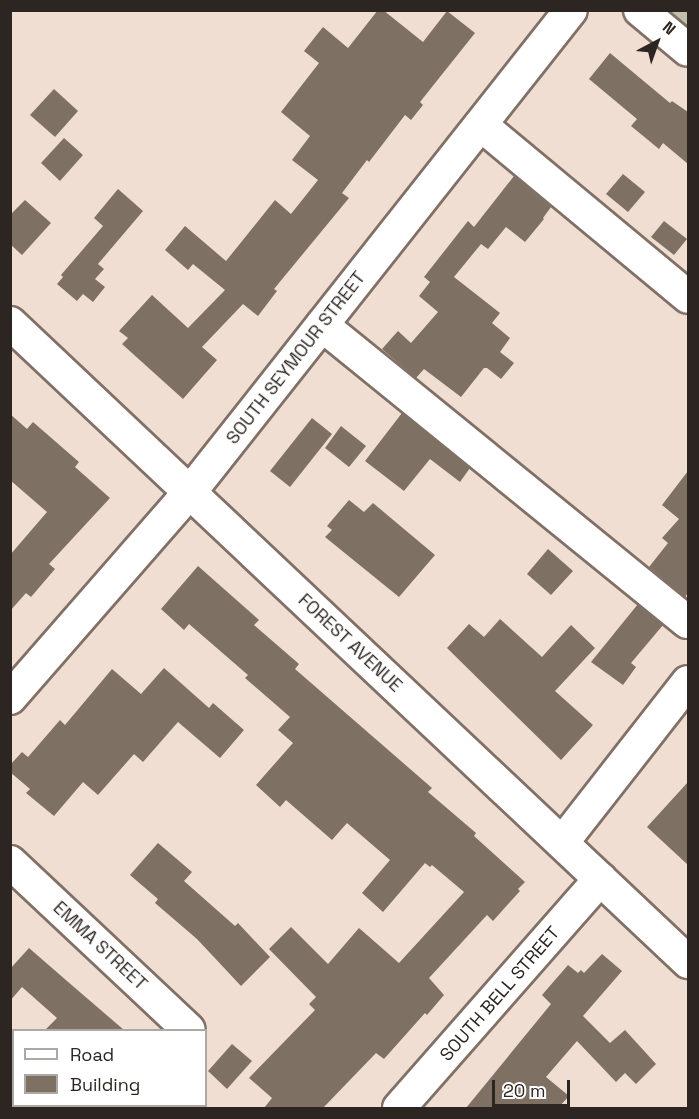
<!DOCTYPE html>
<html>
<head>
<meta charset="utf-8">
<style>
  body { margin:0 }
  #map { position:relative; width:699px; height:1119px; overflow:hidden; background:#f1ded3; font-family:"Space Grotesk",sans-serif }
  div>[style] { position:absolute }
  .green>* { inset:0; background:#bfc1ab }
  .building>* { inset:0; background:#7e7063 }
  .roads { filter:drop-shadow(2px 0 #817066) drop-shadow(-2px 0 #817066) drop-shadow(0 2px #817066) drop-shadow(0 -2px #817066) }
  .minor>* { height:32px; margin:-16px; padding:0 16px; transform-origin:16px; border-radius:16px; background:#fff }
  span { translate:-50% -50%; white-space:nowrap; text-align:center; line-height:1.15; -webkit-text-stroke:6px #fff; paint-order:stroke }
  .street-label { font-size:18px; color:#2c2521 }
  .frame { position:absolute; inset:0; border:12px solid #2c2521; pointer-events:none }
  .legend { position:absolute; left:12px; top:1029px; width:195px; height:78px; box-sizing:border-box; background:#fff; border:2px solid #aba8a6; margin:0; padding:8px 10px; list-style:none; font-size:18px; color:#2c2521 }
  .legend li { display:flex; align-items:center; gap:12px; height:30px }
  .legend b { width:30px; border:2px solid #aba8a6 }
  .north { position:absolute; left:627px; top:12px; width:60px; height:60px; -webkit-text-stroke:4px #fff; paint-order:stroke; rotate:41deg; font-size:16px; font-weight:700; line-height:24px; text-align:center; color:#2c2521 }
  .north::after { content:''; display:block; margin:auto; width:21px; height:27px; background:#2c2521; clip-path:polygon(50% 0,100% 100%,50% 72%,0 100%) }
  .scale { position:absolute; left:492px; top:1080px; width:78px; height:27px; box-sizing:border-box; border:3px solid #2c2521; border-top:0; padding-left:8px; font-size:18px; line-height:21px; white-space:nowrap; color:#2c2521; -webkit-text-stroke:4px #fff; paint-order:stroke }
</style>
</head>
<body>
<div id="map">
  <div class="green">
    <i style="clip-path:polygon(640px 11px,688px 11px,688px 50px)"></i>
  </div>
  <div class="building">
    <i style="clip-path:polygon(378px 10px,383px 10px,423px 42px,447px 11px,475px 33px,420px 102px,423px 105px,411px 120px,405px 115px,369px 162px,367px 160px,342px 193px,349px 198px,274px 289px,277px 291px,258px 316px,243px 304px,202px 347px,217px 360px,183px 399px,122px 344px,128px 338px,119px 331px,152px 295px,188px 328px,225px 290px,193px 264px,188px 270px,165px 250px,185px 226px,226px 261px,275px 200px,291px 214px,318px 180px,292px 160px,310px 136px,281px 112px,319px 63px,304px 51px,323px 27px,348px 48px)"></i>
    <i style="clip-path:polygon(610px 53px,670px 103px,672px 101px,688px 112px,688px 164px,663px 143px,659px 149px,631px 126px,637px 119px,589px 79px)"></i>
    <i style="clip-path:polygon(54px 89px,78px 111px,55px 137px,30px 115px)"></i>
    <i style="clip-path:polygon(64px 138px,83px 155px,60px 181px,41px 163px)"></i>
    <i style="clip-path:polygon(623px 174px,645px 192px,628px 212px,606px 194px)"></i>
    <i style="clip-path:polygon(514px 176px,551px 207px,543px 218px,544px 219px,525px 242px,506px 227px,488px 249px,481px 244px,454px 277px,500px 313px,492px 323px,510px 338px,500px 352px,514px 363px,501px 379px,487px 368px,484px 368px,461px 397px,424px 369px,416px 378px,382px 349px,398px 331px,411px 343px,438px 312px,419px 296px,430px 282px,424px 277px,468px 221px,474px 227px)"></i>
    <i style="clip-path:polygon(118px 189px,143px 211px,98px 264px,104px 269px,95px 279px,105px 287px,93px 302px,83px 294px,77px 301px,57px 284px,63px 277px,61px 275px,103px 226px,94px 218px)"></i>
    <i style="clip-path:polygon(25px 200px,51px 223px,22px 255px,10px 244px,10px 215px)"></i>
    <i style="clip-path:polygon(664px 221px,687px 239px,674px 255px,651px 237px)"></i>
    <i style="clip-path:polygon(402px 413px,470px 468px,460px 482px,430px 459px,404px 491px,365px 461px)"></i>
    <i style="clip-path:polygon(10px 414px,27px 429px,33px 422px,79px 462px,75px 467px,110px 498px,49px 564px,55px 569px,31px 597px,26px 593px,10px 611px,10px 555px,47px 512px,10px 480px)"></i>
    <i style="clip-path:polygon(312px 418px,332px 434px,290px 487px,270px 471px)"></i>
    <i style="clip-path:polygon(341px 426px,366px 446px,349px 467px,325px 448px)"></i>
    <i style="clip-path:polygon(688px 471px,688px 593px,685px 597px,649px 567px,668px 543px,662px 538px,679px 519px,662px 505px)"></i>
    <i style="clip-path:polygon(349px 500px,364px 512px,373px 503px,435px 555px,399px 597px,325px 537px,332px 530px,327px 526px)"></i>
    <i style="clip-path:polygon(548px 549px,573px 571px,551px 595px,527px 574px)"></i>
    <i style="clip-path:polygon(198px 566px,259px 620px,254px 625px,299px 664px,295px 669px,432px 788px,428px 792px,476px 833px,474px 836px,525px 882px,518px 889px,520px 891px,493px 921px,487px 915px,429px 978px,444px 995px,427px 1015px,425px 1013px,384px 1059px,376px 1053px,323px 1108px,264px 1108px,272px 1098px,249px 1078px,315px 1010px,309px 1004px,316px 997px,269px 949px,291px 927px,328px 964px,359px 928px,399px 963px,464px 892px,432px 865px,430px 867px,425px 863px,383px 912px,362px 893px,390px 860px,347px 823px,332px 840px,286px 800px,280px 807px,256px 785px,293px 743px,278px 730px,290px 717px,245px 678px,248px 675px,189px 624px,184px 630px,161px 609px)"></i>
    <i style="clip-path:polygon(638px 604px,663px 625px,631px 663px,636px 667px,623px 685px,591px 662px)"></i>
    <i style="clip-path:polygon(500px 619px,542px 657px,571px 625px,595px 648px,555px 691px,593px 725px,561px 760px,447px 648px,469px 624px,484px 637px)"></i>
    <i style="clip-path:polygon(164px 668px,209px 708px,213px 703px,244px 730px,220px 758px,178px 722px,143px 762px,134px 754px,98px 795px,83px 782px,54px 816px,26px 793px,30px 789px,10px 772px,10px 765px,22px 752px,28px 757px,60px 720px,65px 725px,112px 669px,141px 694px)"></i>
    <i style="clip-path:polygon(688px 782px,688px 865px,647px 827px)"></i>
    <i style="clip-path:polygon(158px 843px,192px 872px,184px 881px,235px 926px,238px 923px,270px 957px,241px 986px,197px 939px,155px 903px,158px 899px,130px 875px)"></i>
    <i style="clip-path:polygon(29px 948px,67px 981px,124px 1030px,45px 1030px,57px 1018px,22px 987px,10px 1001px,10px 969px)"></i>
    <i style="clip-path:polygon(602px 954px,622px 971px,583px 1016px,610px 1043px,625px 1030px,656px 1064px,636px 1084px,625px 1073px,616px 1082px,577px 1041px,546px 1077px,569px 1096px,558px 1108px,466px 1108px,551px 1004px,542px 995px,568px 965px,578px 973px,581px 970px,584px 973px)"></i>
    <i style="clip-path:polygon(232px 1044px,252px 1061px,227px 1089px,208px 1071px)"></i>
  </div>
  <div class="roads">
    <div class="minor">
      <i style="left:640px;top:10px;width:62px;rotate:39.8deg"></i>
      <i style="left:481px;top:125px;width:269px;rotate:39.7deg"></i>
      <i style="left:10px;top:323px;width:932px;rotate:43.3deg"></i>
      <i style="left:322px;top:325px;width:471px;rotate:39.1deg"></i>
      <i style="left:10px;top:698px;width:274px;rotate:-48.9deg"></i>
      <i style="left:190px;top:492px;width:614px;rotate:-51.68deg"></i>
      <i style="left:562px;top:843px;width:204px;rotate:-52deg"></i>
      <i style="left:10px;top:862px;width:245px;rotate:43.2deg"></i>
      <i style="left:399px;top:1108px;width:305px;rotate:-48.7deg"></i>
    </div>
  </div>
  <div class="street-label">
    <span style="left:296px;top:358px;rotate:-52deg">SOUTH SEYMOUR STREET</span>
    <span style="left:350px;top:643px;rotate:43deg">FOREST AVENUE</span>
    <span style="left:100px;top:946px;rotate:43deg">EMMA STREET</span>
    <span style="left:500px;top:994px;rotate:-49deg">SOUTH BELL STREET</span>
  </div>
  <div class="frame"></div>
  <ul class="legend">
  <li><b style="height:8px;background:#fff"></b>Road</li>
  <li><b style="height:16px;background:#7e7063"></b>Building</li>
  </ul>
  <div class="north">N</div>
  <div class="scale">20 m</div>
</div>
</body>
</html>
